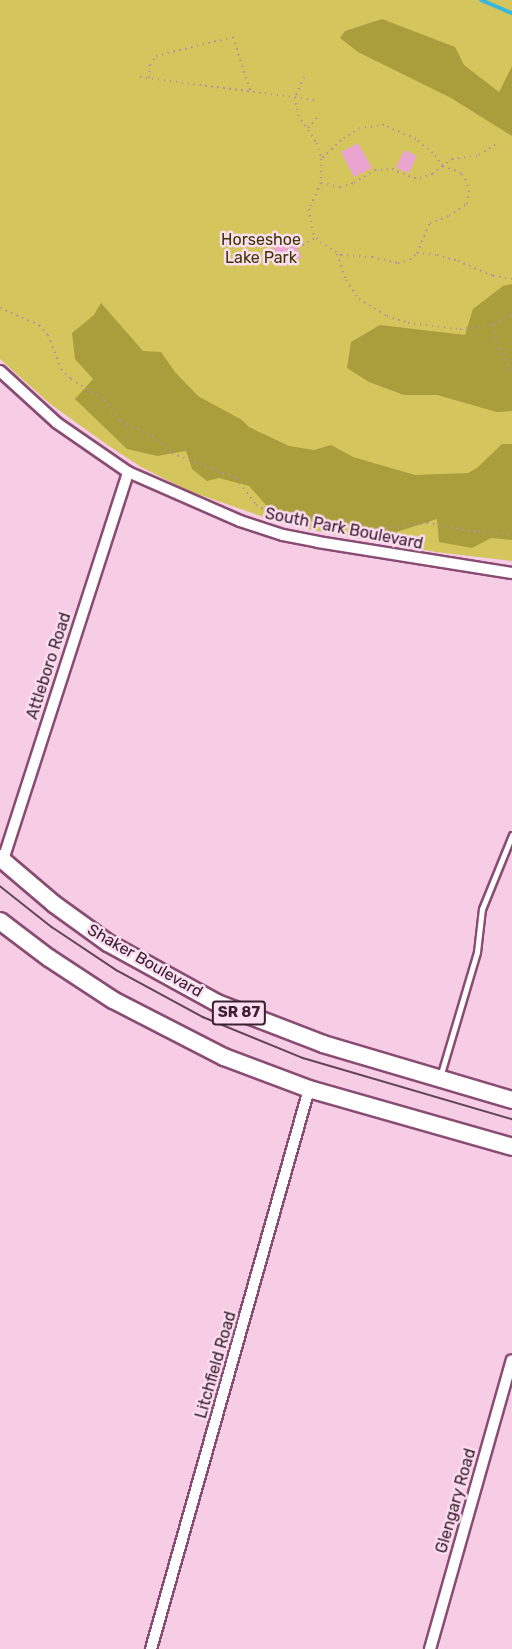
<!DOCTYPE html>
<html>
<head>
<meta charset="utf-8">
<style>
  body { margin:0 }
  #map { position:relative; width:512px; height:1649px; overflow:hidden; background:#f7cce5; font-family:Rubik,sans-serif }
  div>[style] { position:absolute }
  .green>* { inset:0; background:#d4c65d }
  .forest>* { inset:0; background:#aa9d3c }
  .stream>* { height:4px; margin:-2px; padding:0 2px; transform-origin:2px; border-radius:2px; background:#3ab7dc }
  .building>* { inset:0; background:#e9a5cf }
  .path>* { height:2px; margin-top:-1px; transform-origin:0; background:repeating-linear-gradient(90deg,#b48fa5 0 1.5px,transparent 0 6px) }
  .roads { filter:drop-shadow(2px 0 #894c73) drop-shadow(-2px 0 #894c73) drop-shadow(0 2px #894c73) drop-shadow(0 -2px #894c73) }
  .lane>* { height:5px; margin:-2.5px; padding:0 2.5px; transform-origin:2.5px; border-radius:2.5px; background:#fff }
  .street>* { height:10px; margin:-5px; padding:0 5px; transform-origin:5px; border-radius:5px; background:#fff }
  .primary>* { height:16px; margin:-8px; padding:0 8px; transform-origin:8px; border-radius:8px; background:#fff }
  .tram>* { height:1.5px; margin:-0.75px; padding:0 0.75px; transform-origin:0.75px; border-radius:0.75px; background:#624457 }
  span { translate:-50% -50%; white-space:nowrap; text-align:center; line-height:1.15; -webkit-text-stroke:5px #fbdeef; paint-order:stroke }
  .shield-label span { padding:2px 4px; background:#fbdeef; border:2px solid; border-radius:4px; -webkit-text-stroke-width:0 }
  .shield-label { font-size:15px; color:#3a2031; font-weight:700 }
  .park-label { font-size:16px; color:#3d3600 }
  .street-label { font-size:16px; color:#3a2031 }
</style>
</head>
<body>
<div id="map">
  <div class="green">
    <i style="clip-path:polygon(0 0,512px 0,512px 561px,436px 552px,317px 531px,278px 522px,189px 491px,141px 467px,106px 444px,49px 403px,0 359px)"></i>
  </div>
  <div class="forest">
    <i style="clip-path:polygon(382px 19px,455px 47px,464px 65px,499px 92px,512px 66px,512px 136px,451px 98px,358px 52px,340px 38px,345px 31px)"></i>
    <i style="clip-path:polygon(512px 284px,512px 411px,497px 412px,437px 395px,404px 395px,369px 382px,347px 368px,351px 342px,380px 325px,465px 335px,473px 309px,503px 286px)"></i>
    <i style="clip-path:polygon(101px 303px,143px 351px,161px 352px,175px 372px,198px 396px,242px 420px,249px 427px,289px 446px,314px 450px,331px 445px,353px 457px,415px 475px,468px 473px,477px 468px,502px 444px,512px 444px,512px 540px,491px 538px,472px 548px,439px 542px,437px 519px,381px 537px,346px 524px,316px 523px,266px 505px,249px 486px,219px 478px,207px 481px,192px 469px,186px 451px,157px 456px,127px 449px,75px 399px,93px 379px,75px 359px,72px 333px,94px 315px)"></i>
  </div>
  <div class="stream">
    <i style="left:481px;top:0;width:34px;rotate:23deg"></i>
  </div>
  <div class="building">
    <i style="clip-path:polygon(358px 143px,372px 168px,354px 177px,341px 152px)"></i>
    <i style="clip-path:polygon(404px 150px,417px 156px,409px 173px,396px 168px)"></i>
    <i style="clip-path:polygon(292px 238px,302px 257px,282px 267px,273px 248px)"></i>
  </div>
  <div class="path">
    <i style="left:140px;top:77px;width:177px;rotate:7.5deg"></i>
    <i style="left:304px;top:77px;width:22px;rotate:114deg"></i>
    <i style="left:295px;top:97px;width:18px;rotate:81deg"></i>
    <i style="left:298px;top:115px;width:34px;rotate:56deg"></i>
    <i style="left:317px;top:143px;width:16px;rotate:76deg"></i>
    <i style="left:149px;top:78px;width:13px;rotate:-86deg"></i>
    <i style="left:150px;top:65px;width:11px;rotate:-56deg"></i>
    <i style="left:156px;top:56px;width:79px;rotate:-13.9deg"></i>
    <i style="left:233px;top:37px;width:56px;rotate:72.2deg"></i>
    <i style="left:308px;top:128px;width:18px;rotate:-49deg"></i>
    <i style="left:321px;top:183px;width:19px;rotate:12deg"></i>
    <i style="left:340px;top:187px;width:15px;rotate:-16deg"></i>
    <i style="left:354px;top:183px;width:25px;rotate:-32deg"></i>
    <i style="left:375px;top:170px;width:17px;rotate:-3deg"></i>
    <i style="left:392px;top:169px;width:24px;rotate:22deg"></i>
    <i style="left:414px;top:178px;width:6px"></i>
    <i style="left:420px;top:178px;width:13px;rotate:-18deg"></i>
    <i style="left:432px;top:174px;width:25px;rotate:-37deg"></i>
    <i style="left:452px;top:159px;width:27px;rotate:-8deg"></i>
    <i style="left:479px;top:155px;width:20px;rotate:-33deg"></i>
    <i style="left:297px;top:248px;width:21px;rotate:-29deg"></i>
    <i style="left:417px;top:253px;width:33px;rotate:-67deg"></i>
    <i style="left:430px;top:223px;width:20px;rotate:-20deg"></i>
    <i style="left:449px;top:216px;width:22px;rotate:-34deg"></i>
    <i style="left:467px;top:204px;width:12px;rotate:-81deg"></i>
    <i style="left:469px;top:192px;width:12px;rotate:-104deg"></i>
    <i style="left:466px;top:180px;width:9px;rotate:-126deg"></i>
    <i style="left:461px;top:173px;width:19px;rotate:-159deg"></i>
    <i style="left:443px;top:166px;width:16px;rotate:-128deg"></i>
    <i style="left:433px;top:153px;width:22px;rotate:-141deg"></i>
    <i style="left:416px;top:139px;width:35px;rotate:-156deg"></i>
    <i style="left:384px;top:125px;width:24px;rotate:173deg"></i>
    <i style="left:360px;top:128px;width:22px;rotate:148deg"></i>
    <i style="left:341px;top:140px;width:28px;rotate:136deg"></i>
    <i style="left:321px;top:159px;width:24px;rotate:90deg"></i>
    <i style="left:321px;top:183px;width:29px;rotate:115deg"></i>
    <i style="left:309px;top:209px;width:24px;rotate:81deg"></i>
    <i style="left:313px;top:233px;width:11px;rotate:52deg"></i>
    <i style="left:320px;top:242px;width:25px;rotate:32deg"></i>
    <i style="left:341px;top:255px;width:31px;rotate:4deg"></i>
    <i style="left:372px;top:257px;width:27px;rotate:13deg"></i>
    <i style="left:398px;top:263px;width:12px;rotate:-14deg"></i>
    <i style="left:410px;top:260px;width:10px;rotate:-45deg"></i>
    <i style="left:417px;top:253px;width:20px;rotate:6deg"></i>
    <i style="left:437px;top:255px;width:22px;rotate:16deg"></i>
    <i style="left:458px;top:261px;width:38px;rotate:23deg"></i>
    <i style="left:493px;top:276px;width:19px;rotate:9deg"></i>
    <i style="left:337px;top:254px;width:28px;rotate:71deg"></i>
    <i style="left:346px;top:280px;width:23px;rotate:56deg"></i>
    <i style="left:359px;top:299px;width:33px;rotate:31deg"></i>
    <i style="left:387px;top:316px;width:22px;rotate:18deg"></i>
    <i style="left:408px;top:323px;width:52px;rotate:6.6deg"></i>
    <i style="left:460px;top:329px;width:34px;rotate:-8deg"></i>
    <i style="left:494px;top:324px;width:21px;rotate:-29deg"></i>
    <i style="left:0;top:308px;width:43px;rotate:23.6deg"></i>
    <i style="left:39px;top:325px;width:13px;rotate:48deg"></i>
    <i style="left:48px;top:335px;width:36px;rotate:69deg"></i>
    <i style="left:61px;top:369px;width:14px;rotate:45deg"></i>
    <i style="left:71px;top:379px;width:39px;rotate:32deg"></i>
    <i style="left:104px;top:400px;width:27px;rotate:51deg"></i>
    <i style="left:121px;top:421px;width:34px;rotate:26deg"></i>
    <i style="left:152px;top:436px;width:26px;rotate:40deg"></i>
    <i style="left:172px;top:453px;width:69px;rotate:21.3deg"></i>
    <i style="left:236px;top:478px;width:34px;rotate:53deg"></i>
    <i style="left:256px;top:505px;width:27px;rotate:28deg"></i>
    <i style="left:280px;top:518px;width:52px;rotate:13.2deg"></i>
    <i style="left:331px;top:530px;width:24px;rotate:5deg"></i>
    <i style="left:355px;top:532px;width:73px;rotate:-7.1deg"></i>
    <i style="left:427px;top:523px;width:52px;rotate:10deg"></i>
    <i style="left:478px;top:532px;width:34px;rotate:5deg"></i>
    <i style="left:494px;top:325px;width:18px;rotate:84deg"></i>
    <i style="left:496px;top:343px;width:33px;rotate:61deg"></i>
  </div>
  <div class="roads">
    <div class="lane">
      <i style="left:440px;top:1077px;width:130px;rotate:-73.5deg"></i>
      <i style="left:477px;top:952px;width:43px;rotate:-83.4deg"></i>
      <i style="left:482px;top:909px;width:80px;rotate:-67.9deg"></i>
    </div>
    <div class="street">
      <i style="left:0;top:371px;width:77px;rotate:42.4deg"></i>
      <i style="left:57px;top:423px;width:86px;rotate:34.6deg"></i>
      <i style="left:128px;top:472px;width:122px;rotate:23.6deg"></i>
      <i style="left:240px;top:521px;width:45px;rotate:18deg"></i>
      <i style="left:283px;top:535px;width:36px;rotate:11deg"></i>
      <i style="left:318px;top:542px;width:196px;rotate:9.1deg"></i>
      <i style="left:2px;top:863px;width:411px;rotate:-72.1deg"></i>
      <i style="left:151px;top:1649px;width:582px;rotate:-74.24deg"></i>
      <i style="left:430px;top:1649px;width:300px;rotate:-74.2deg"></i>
    </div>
    <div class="primary">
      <i style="left:0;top:858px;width:71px;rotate:40.4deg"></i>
      <i style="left:54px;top:904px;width:67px;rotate:35.8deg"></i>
      <i style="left:108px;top:943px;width:124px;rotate:28.8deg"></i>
      <i style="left:217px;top:1003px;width:114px;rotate:21.1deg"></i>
      <i style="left:323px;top:1044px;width:197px;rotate:16.5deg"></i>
      <i style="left:0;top:921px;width:61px;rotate:37.1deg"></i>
      <i style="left:49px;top:958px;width:77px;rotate:33.3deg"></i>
      <i style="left:113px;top:1000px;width:125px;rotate:27.2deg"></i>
      <i style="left:224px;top:1057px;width:91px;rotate:20.6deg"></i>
      <i style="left:309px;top:1089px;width:211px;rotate:15.9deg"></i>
    </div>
  </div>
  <div class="tram">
    <i style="left:0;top:886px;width:66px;rotate:38.3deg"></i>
    <i style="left:52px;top:927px;width:79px;rotate:33.7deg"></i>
    <i style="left:118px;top:971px;width:97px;rotate:28.4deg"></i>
    <i style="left:203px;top:1017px;width:108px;rotate:22.3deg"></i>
    <i style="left:303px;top:1058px;width:218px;rotate:16.3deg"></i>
  </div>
  <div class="shield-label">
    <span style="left:239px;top:1013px">SR 87</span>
  </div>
  <div class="park-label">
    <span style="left:261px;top:249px">Horseshoe<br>Lake Park</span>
  </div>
  <div class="street-label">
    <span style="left:344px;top:529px;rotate:11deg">South Park Boulevard</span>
    <span style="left:49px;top:666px;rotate:-72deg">Attleboro Road</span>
    <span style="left:145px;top:961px;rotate:30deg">Shaker Boulevard</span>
    <span style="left:216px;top:1365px;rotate:-74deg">Litchfield Road</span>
    <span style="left:456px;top:1501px;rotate:-74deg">Glengary Road</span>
  </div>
</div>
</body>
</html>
